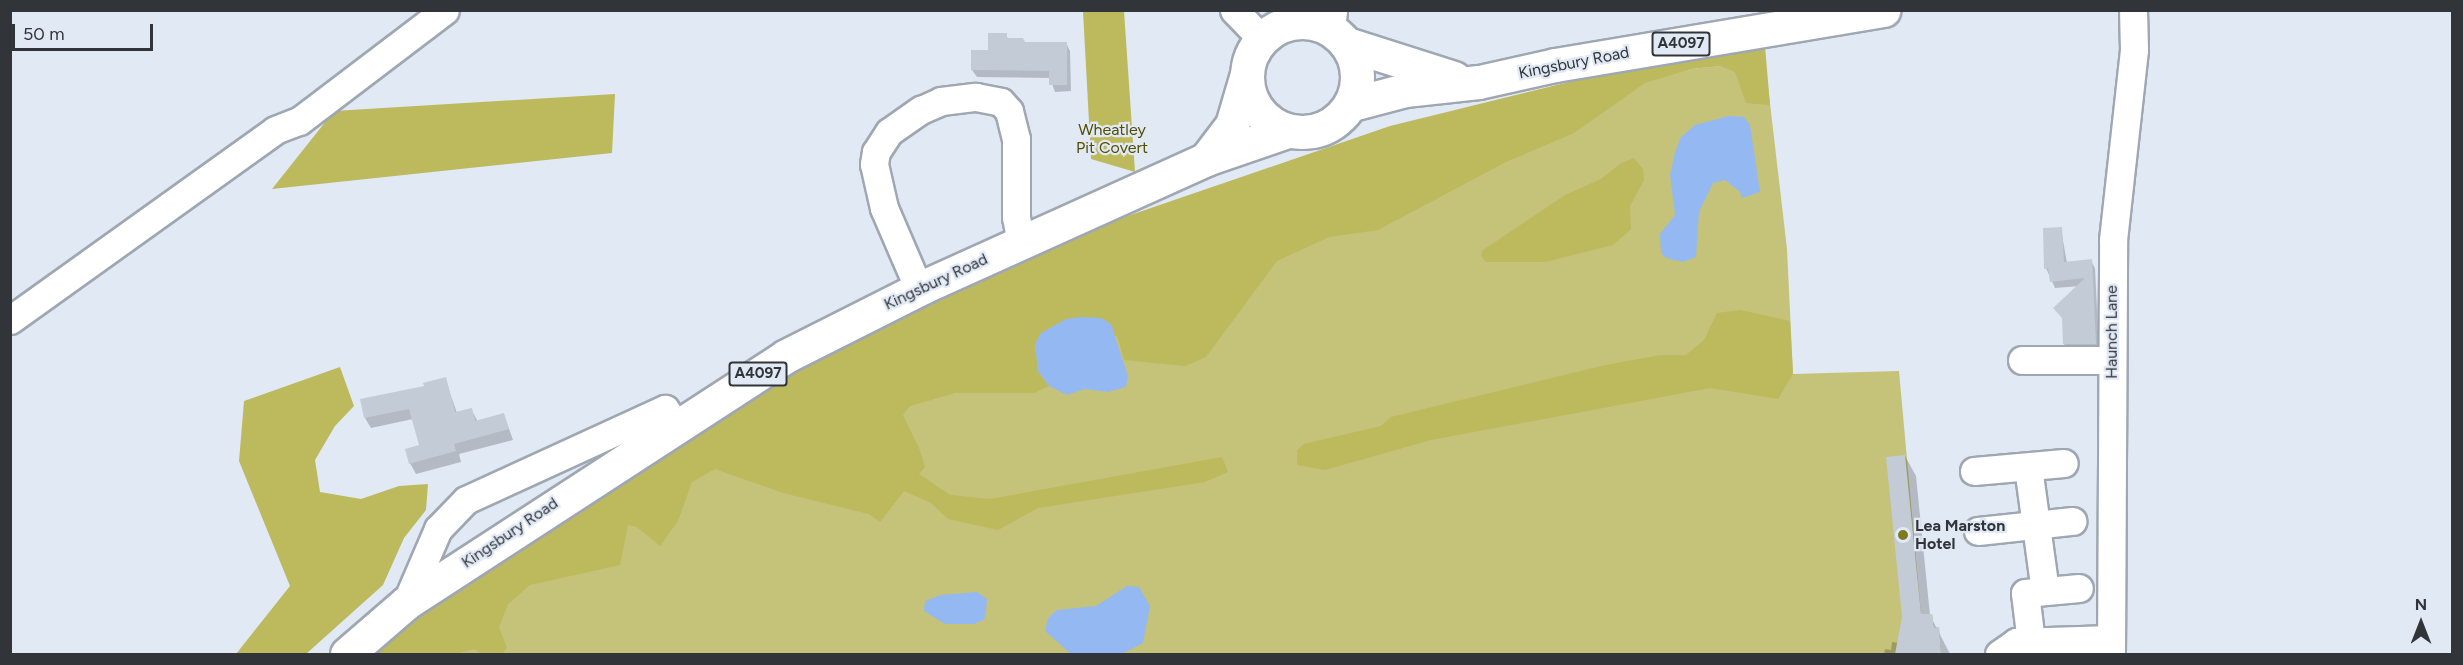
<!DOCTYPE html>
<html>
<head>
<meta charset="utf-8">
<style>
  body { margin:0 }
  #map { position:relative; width:2463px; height:665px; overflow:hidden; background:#e1e9f5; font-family:Figtree,sans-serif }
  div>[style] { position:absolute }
  .green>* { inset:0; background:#c5c279 }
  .forest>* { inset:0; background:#bdb95d }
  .water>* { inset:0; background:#94b9f2 }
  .shadow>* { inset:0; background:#0003 }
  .building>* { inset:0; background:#c3cbd7 }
  .roads { filter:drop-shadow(2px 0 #9fa7b2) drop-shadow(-2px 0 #9fa7b2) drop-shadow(0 2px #9fa7b2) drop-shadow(0 -2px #9fa7b2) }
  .minor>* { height:27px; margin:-13.5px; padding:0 13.5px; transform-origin:13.5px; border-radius:13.5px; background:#fff }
  .major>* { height:33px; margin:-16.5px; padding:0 16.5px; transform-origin:16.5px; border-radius:16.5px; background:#fff }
  .major>.ring { margin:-16.5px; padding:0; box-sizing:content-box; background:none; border:33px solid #fff; border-radius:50% }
  .dots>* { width:16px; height:16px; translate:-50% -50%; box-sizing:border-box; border:3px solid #e1e9f5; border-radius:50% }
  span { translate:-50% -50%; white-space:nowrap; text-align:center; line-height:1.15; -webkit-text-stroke:4.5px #e1e9f5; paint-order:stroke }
  .shield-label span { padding:2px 4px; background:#e1e9f5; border:2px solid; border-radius:4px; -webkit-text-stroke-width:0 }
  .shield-label { font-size:15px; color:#313539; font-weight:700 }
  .street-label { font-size:16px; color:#313539 }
  .park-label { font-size:16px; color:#514d02 }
  .poi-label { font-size:16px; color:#313539; font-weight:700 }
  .left { translate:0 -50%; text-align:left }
  .frame { position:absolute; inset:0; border:12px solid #313539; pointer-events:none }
  .north { position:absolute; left:2391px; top:593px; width:60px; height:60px; -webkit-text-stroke:4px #e1e9f5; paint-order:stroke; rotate:0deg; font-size:16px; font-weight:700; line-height:24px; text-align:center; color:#313539 }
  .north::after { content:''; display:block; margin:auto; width:21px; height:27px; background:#313539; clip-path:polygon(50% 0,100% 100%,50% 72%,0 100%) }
  .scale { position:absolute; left:12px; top:24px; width:141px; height:27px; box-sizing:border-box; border:3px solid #313539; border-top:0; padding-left:8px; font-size:18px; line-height:21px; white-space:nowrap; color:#313539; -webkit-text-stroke:4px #e1e9f5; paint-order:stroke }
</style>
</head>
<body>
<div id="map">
  <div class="green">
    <i style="clip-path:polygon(1721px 66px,1766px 69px,1787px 249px,1793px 374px,1899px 371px,1921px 614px,1932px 614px,1934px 628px,1939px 627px,1941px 654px,402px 654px,683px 447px,1209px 198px,1691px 69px)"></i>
  </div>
  <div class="forest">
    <i style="clip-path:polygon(1083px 11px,1124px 11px,1135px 172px,1091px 159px)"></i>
    <i style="clip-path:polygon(1765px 46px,1770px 105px,1746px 103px,1735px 72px,1721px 66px,1691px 69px,1645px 83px,1574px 133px,1506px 162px,1378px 230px,1329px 237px,1277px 261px,1206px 357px,1185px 366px,1124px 360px,1117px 336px,1035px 344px,1038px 371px,1049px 386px,1034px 393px,955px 393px,910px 406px,903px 415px,919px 448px,925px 467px,919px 474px,950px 495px,990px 499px,1222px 457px,1228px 472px,1205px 482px,1038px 508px,998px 530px,948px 519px,931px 503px,904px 491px,880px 522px,869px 514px,783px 493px,715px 469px,692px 482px,678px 521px,660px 546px,637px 527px,628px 525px,620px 565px,530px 585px,508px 604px,499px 627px,507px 648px,502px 654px,482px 654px,474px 649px,456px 654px,372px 654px,460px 586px,800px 364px,1040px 246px,1390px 126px,1618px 70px)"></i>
    <i style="clip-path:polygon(615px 94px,612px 153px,272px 189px,334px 111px)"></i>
    <i style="clip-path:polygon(1634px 158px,1643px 169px,1644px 180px,1630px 206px,1631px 229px,1613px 245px,1545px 262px,1486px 262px,1481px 256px,1483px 250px,1565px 195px,1601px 179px,1621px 163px)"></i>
    <i style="clip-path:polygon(1740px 310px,1790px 321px,1793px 374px,1778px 399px,1710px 388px,1431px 440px,1325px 470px,1297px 465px,1297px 450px,1304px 444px,1381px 426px,1391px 417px,1601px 366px,1660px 355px,1686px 355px,1704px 340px,1717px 313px)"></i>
    <i style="clip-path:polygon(340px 367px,354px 406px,335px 426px,315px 460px,320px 492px,361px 499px,399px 486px,428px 484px,426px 510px,404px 538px,383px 585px,306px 654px,236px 654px,290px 586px,239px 461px,244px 401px)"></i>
  </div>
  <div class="water">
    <i style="clip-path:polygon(1729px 116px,1744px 117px,1750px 125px,1760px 192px,1742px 198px,1740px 192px,1725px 180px,1713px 183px,1699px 212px,1696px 257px,1683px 262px,1666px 258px,1661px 253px,1660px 234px,1675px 215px,1670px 175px,1675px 152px,1681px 137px,1695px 125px)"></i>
    <i style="clip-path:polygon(1082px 317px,1101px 318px,1111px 324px,1128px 376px,1126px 387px,1108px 392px,1085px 389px,1067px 395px,1049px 386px,1038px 371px,1035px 344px,1041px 333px,1066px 319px)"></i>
    <i style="clip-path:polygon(1127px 586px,1139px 587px,1150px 606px,1143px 643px,1122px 654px,1071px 654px,1045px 631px,1048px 618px,1057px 610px,1096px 606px)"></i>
    <i style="clip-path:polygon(977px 592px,987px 599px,986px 611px,984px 620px,974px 624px,945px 624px,924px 611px,925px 601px,941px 595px)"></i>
  </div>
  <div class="shadow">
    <i style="clip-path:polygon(1006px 35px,1009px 40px,1025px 44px,1066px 43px,1070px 51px,1071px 91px,1055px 92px,1050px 78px,977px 77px,972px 70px)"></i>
    <i style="clip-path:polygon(2061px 229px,2067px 263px,2091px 261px,2095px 268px,2099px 351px,2068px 351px,2064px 344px,2064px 320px,2055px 308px,2080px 286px,2055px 288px,2046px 268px)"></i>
    <i style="clip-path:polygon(445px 379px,457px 413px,471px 409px,478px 422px,504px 415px,513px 440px,459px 454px,461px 462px,416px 474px,410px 463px,421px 446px,413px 419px,371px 428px,365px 418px)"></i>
    <i style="clip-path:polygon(1905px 456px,1916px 476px,1930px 615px,1950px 654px,1884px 654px,1885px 649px,1891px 650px,1892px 642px,1899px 643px,1904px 617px)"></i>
  </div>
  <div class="building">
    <i style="clip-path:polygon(988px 33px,1007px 33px,1007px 38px,1023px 38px,1025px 42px,1067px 42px,1067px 85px,1049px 85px,1049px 71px,971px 70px,971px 50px,988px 50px)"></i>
    <i style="clip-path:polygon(2062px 227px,2064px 262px,2092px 259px,2096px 344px,2063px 344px,2062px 318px,2053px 308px,2085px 278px,2050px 282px,2048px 268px,2044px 269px,2043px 228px)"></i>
    <i style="clip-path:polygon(446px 377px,455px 412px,472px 408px,475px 421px,504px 413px,509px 429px,454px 444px,456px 451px,409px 464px,405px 449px,419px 445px,409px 409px,364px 418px,360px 399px,424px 386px,423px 383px)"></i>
    <i style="clip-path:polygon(1905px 455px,1921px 614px,1932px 614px,1934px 628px,1939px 627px,1941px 654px,1895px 654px,1902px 617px,1886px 457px)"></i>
  </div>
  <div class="roads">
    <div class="minor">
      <i style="left:1234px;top:10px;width:40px;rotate:46deg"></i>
      <i style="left:1331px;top:30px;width:20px;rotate:-84deg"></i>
      <i style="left:923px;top:287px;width:11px;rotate:-139deg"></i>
      <i style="left:915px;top:280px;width:78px;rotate:-113.3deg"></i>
      <i style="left:884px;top:208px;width:45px;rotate:-102.8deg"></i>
      <i style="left:874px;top:164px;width:12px;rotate:-81deg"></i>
      <i style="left:876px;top:152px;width:24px;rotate:-57deg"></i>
      <i style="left:889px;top:132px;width:39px;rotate:-35deg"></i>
      <i style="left:921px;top:110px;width:22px;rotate:-24deg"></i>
      <i style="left:941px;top:101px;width:35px;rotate:-7deg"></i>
      <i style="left:976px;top:97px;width:25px;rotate:11deg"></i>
      <i style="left:1001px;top:102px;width:12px;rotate:48deg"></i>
      <i style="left:1009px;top:111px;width:29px;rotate:76deg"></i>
      <i style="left:1016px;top:139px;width:78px;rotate:90deg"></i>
      <i style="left:1016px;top:217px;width:25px;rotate:79deg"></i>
      <i style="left:10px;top:320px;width:326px;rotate:-35.6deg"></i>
      <i style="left:275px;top:130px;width:26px;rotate:-21deg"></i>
      <i style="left:299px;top:121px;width:183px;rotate:-37.2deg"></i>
      <i style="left:2022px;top:360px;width:90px"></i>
      <i style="left:2028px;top:467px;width:125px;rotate:82.2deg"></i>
      <i style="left:1974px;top:471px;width:90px;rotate:-5.1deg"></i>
      <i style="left:1978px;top:531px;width:95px;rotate:-6.1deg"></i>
      <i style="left:406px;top:603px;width:81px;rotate:-66.6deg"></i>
      <i style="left:438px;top:529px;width:40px;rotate:-46deg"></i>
      <i style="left:466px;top:500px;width:219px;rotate:-24.6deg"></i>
      <i style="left:665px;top:409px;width:19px;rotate:55deg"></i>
      <i style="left:2031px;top:642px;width:49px;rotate:-97deg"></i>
      <i style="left:2025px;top:593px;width:54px;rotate:-5.3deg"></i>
      <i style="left:1999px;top:654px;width:21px;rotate:-35deg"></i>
      <i style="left:2016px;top:642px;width:95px;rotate:-1.8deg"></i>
      <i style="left:2111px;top:654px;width:414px;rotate:-89.7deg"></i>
      <i style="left:2113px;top:240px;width:191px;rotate:-83.7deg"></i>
      <i style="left:2134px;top:50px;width:40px;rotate:-91.4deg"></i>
    </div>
    <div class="major">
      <i class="ring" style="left:1247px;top:22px;width:77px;height:77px"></i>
      <i style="left:1347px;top:44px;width:112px;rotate:17.6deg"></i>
      <i style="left:1352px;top:104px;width:55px;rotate:-14.8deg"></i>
      <i style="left:1405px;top:90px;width:74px;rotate:-6.2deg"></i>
      <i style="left:1479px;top:82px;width:78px;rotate:-12.6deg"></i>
      <i style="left:1555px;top:65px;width:333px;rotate:-9.5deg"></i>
      <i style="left:1206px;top:159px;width:43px;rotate:-52.6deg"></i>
      <i style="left:1232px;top:125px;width:50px;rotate:-73.7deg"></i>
      <i style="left:347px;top:654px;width:78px;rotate:-40.8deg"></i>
      <i style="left:406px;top:603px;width:453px;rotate:-33deg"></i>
      <i style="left:786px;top:356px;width:153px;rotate:-26.7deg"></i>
      <i style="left:923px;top:287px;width:311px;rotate:-24.3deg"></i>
      <i style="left:1206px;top:159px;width:87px;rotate:-18.9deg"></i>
    </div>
  </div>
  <div class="dots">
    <i style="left:1903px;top:535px;background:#7f7a21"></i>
  </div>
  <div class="shield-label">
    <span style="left:1681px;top:44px">A4097</span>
    <span style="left:758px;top:374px">A4097</span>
  </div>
  <div class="street-label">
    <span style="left:1574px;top:63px;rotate:-11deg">Kingsbury Road</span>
    <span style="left:936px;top:282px;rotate:-25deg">Kingsbury Road</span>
    <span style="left:2112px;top:332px;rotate:-90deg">Haunch Lane</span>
    <span style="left:510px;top:533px;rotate:-34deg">Kingsbury Road</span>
  </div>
  <div class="park-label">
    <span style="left:1112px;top:139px">Wheatley<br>Pit Covert</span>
  </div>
  <div class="poi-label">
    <span class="left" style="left:1915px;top:535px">Lea Marston<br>Hotel</span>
  </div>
  <div class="frame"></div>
  <div class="north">N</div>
  <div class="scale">50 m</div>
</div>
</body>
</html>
